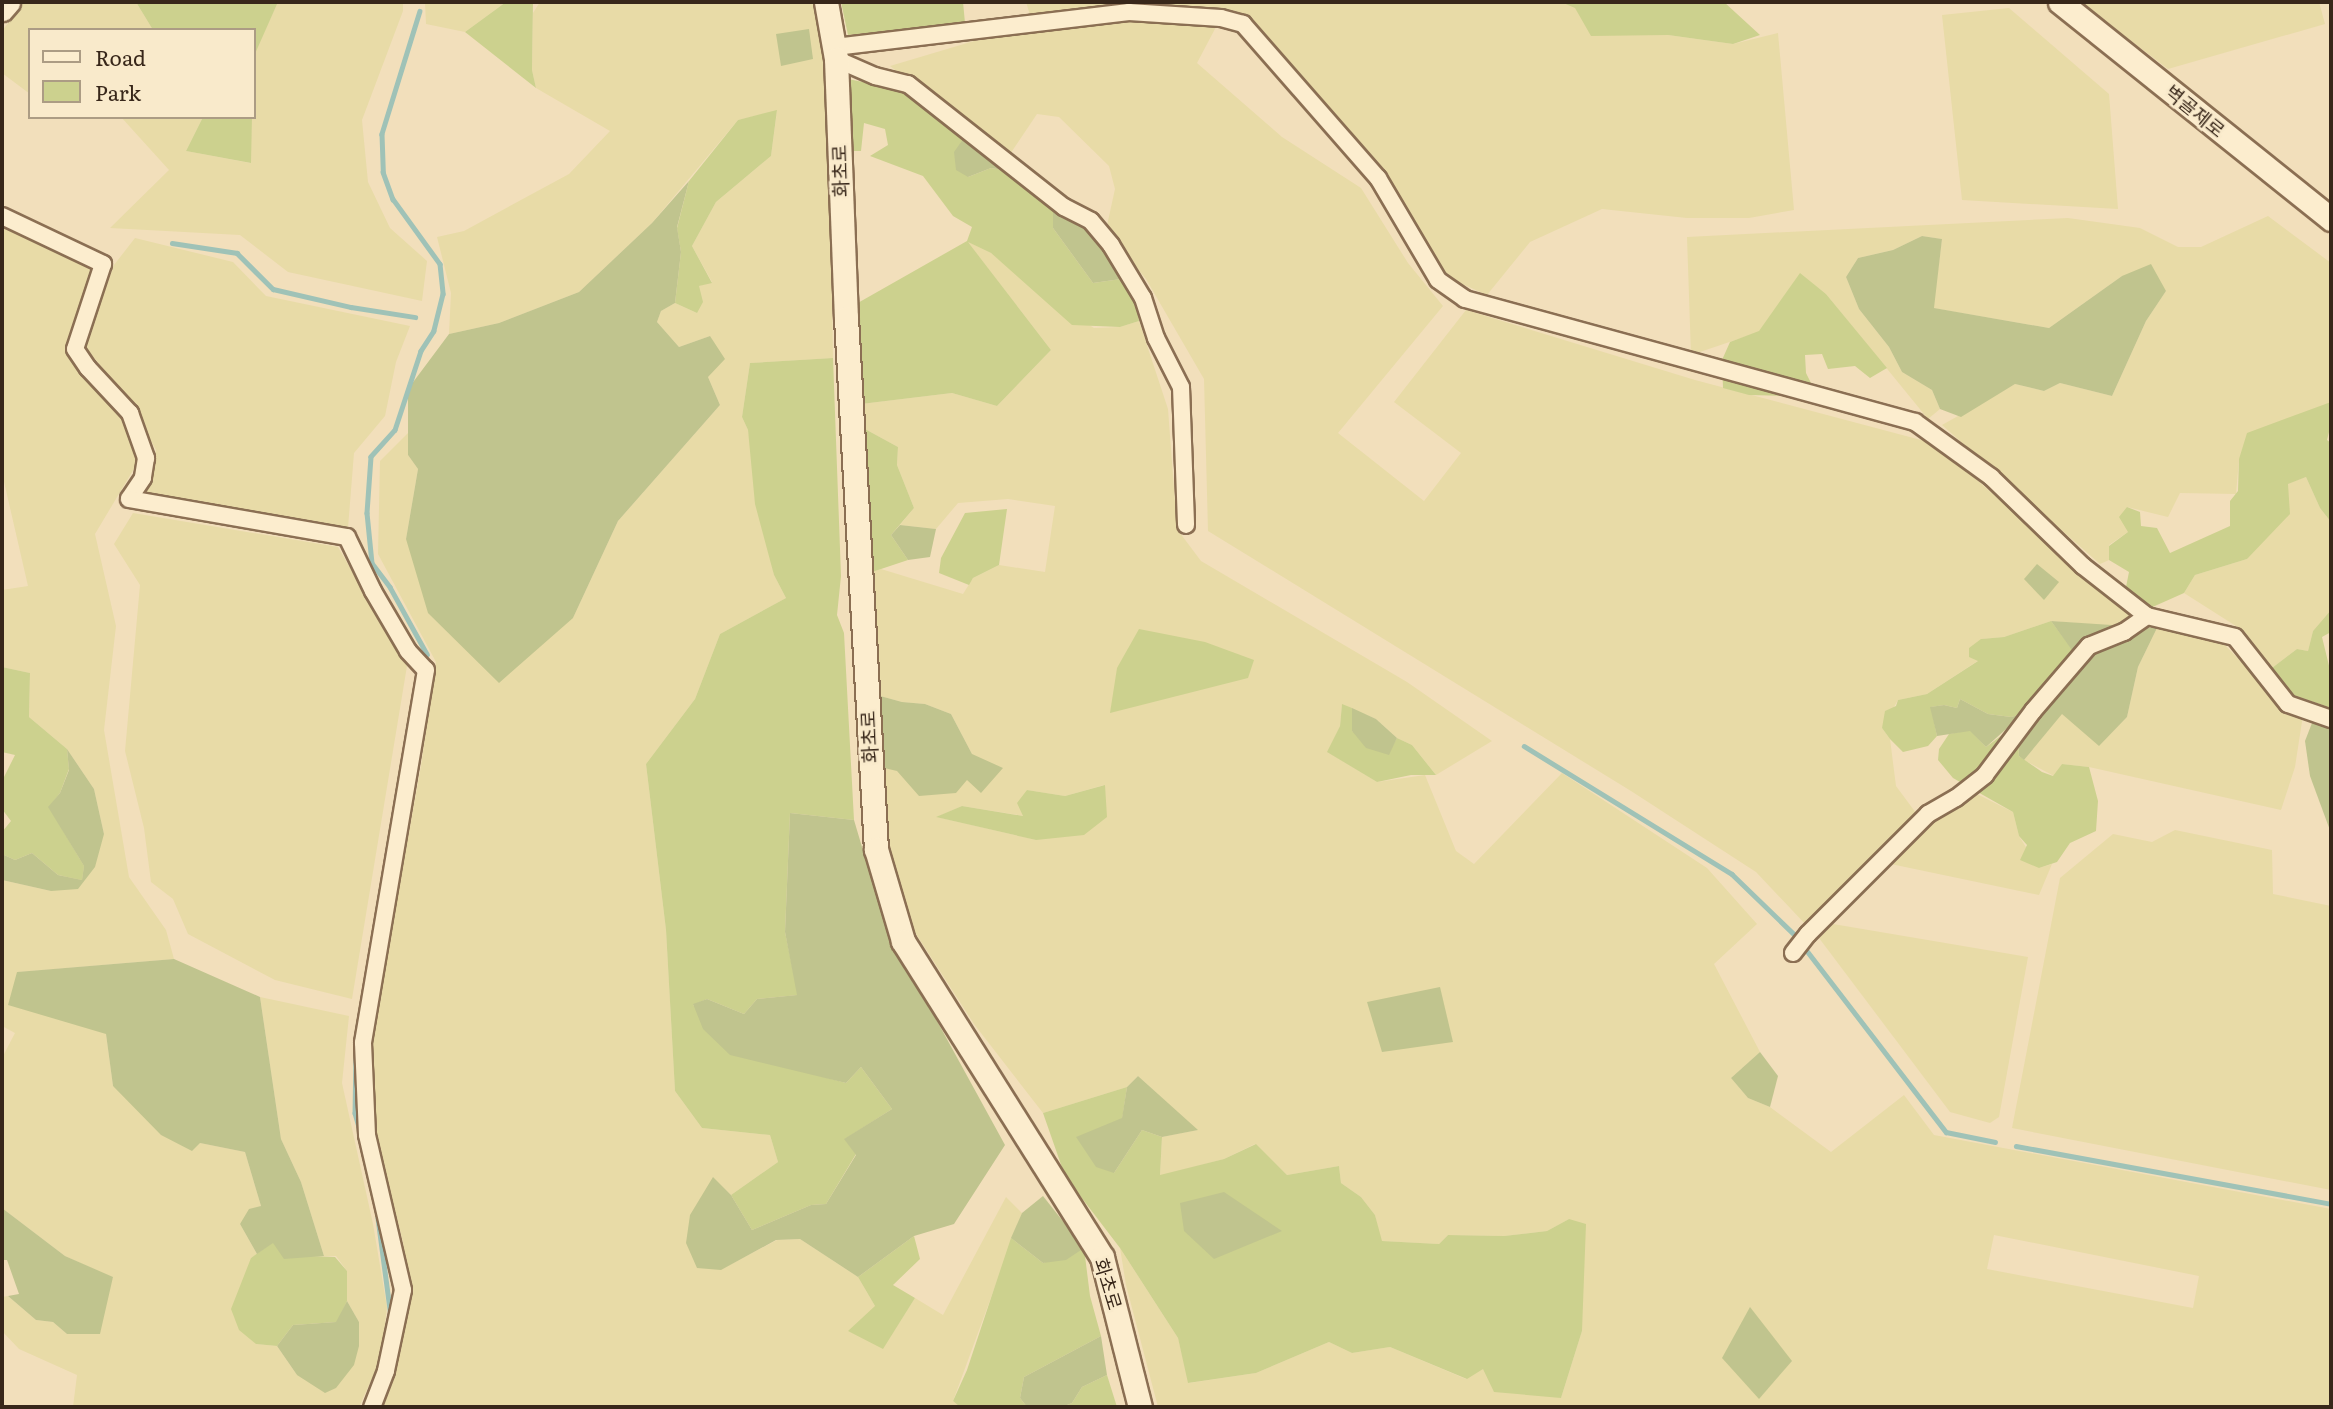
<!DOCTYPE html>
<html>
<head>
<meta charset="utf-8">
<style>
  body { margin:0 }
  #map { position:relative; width:2333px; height:1409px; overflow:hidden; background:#f2dfbb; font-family:Literata,"Noto Sans KR",serif }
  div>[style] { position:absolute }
  .farmland>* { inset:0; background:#e8dba7 }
  .green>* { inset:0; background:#ccd18e }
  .cemetery>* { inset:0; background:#c0c48e }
  .stream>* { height:4.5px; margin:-2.25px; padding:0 2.25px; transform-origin:2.25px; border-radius:2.25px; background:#9fc2b7 }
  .roads { filter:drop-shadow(2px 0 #8b6f53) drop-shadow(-2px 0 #8b6f53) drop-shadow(0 2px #8b6f53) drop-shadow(0 -2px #8b6f53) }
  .street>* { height:16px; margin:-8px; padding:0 8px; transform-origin:8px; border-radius:8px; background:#fcedce }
  .secondary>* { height:23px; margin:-11.5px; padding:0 11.5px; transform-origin:11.5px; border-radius:11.5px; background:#fcedce }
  span { translate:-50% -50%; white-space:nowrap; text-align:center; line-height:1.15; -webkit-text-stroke:5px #f9eacb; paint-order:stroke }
  .street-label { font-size:19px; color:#38271a }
  .frame { position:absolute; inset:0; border:4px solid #38271a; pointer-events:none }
  .legend { position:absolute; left:28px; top:28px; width:228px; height:91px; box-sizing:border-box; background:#f9eacb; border:2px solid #ac9c84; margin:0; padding:9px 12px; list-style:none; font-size:21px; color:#38271a }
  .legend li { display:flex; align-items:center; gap:14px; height:35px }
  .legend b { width:35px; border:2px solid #ac9c84 }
</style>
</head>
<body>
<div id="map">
  <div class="farmland">
    <i style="clip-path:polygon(24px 2px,136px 2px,153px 30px,30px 30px,30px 94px,2px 73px,2px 31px)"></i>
    <i style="clip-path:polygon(278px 2px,403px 2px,403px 11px,362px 120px,368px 182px,390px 228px,427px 261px,422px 301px,288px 272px,240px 235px,110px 228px,169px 170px,121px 117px,203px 117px,186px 151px,250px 163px,254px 54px)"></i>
    <i style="clip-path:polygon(425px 2px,506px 2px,465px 32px,426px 24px)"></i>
    <i style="clip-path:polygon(540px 2px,819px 2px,828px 57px,833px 358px,750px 363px,742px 417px,748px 430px,774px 575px,786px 598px,720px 634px,695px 699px,646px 764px,666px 930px,675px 1091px,702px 1128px,770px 1135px,778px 1162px,731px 1195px,713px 1178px,720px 1270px,777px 1240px,800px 1239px,858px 1277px,875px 1306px,883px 1348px,915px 1298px,943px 1315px,1006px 1197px,1022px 1213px,953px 1401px,960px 1407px,379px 1407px,410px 1292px,403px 1242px,375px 1133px,372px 1038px,421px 766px,436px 662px,378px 554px,380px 461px,408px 433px,408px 455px,418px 469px,406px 539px,573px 618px,618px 521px,720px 405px,708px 377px,710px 336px,679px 347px,657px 322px,661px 311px,675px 303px,697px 313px,699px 286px,712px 282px,692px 246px,716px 202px,771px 156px,777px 111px,738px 120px,652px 223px,579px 292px,499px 323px,449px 334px,451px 293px,437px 237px,464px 231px,569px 174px,610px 131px,536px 88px,532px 70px,533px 13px)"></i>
    <i style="clip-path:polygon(1026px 2px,1561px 2px,1668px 35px,1733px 44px,1778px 33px,1794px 210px,1749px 218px,1687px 218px,1602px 209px,1530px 242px,1487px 295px,1442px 275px,1361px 150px,1236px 15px,1132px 5px,1030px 15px)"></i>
    <i style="clip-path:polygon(2080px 2px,2319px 2px,2325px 24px,2168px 69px)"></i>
    <i style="clip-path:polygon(2009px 8px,2109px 94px,2118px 209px,1962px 200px,1942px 15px)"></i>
    <i style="clip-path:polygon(1136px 18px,1216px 27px,1197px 63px,1282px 137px,1361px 188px,1408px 263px,1443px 306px,1338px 433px,1424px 501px,1461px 453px,1394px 402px,1466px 310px,1695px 380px,1936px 444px,2116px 602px,2139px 616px,2125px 627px,2051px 621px,2004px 637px,1981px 639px,1979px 660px,1927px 694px,1898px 700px,1882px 728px,1890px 739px,1896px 786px,1916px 813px,1808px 927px,1756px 872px,1631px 791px,1208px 531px,1204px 379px,1146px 279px,1106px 230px,1115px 189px,1109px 166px,1059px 117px,1037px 114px,1008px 157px,890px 66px,974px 41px)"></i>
    <i style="clip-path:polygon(2268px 216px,2331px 263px,2331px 407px,2331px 403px,2239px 459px,2236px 494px,2180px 493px,2168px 517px,2127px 507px,2128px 532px,2109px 545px,2109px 560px,2100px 564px,1942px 425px,2015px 384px,2044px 391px,2060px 383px,2112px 396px,2146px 321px,2166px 291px,2122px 276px,2049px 328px,1933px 308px,1942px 239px,1922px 236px,1893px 250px,1858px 258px,1846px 277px,1859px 309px,1889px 347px,1902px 372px,1932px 390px,1940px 409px,1928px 419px,1826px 294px,1800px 274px,1759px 332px,1691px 355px,1687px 237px,2068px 218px,2140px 228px,2178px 247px,2201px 247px)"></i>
    <i style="clip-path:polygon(2px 227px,91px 267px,72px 360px,121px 416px,138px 462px,95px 534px,116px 626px,104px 730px,129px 877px,166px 930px,174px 959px,18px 972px,106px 1034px,113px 1086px,200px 1143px,245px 1152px,261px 1206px,240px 1224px,257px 1254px,251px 1258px,256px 1344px,277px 1346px,297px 1375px,359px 1322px,347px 1301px,347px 1271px,336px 1256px,324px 1256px,301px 1182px,281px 1139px,260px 997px,349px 1016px,342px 1083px,373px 1224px,387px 1307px,381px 1359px,359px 1407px,73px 1407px,77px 1375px,19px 1349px,2px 1331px,2px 1297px,8px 1296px,36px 1320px,53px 1322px,67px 1334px,113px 1278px,65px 1256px,2px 1208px,2px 1058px,15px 1033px,2px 1026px,2px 880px,51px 891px,104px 834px,94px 789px,67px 749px,29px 717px,30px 673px,2px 667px,2px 590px,28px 586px,2px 473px)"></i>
    <i style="clip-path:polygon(135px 238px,233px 262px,266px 296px,410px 326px,396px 362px,385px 416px,354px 453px,348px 528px,146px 492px,156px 450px,129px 400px,85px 347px,114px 265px)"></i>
    <i style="clip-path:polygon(evenodd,967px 241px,991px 253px,1031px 287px,1094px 328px,1120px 327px,1139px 321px,1168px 409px,1177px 529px,1201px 561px,1407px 682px,1492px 741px,1436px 775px,1412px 745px,1397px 738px,1376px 719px,1342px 705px,1340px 726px,1328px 752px,1377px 782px,1425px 775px,1456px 851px,1474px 864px,1562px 773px,1707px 868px,1757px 924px,1714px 964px,1760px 1052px,1731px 1078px,1748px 1098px,1770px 1107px,1831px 1152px,1904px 1095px,1934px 1135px,2331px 1209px,2331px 1407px,1158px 1407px,1126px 1285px,1120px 1248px,1178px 1338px,1189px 1383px,1256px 1373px,1329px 1342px,1352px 1353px,1390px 1347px,1466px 1379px,1483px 1368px,1561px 1398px,1582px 1331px,1569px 1219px,1547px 1231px,1504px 1236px,1448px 1235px,1439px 1244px,1381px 1241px,1375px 1215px,1361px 1197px,1341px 1183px,1339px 1166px,1287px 1175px,1255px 1144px,1224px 1159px,1160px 1176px,1162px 1137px,1197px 1130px,1138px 1076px,1127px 1087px,1043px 1113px,974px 1024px,918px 937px,899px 905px,882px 838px,880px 767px,897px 770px,972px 754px,951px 714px,925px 704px,902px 702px,873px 694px,869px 573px,881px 569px,963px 594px,973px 578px,999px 565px,1045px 572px,1055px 506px,1008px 499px,958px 503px,936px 529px,900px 525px,914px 508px,897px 465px,898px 447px,865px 429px,861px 404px,952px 393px,997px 406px,1051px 350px,967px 241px,1104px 785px,1036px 840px,937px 817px,962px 806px,1024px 816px,1027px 790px,1065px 796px,1104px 785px,967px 241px,1994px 1235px,2199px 1276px,2193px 1308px,1987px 1269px,1994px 1235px)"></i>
    <i style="clip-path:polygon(2306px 477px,2320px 508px,2331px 522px,2331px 610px,2313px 631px,2308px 651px,2297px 649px,2272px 668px,2239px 628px,2184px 593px,2195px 575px,2247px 559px,2287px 484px)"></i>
    <i style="clip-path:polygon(133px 513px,338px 547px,407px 666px,352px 999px,275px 980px,188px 934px,173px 899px,151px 882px,144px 828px,125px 751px,140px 585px,114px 544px)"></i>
    <i style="clip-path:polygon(2157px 628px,2177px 628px,2225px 645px,2279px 702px,2303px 715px,2295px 767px,2281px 810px,2089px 767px,2062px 764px,2054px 776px,2024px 760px,2062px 713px,2099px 745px,2127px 717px,2138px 667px)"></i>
    <i style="clip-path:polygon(1975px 793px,2013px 812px,2019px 836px,2039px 868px,2052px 864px,2039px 895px,1886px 863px,1937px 820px)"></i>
    <i style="clip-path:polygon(2175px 830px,2272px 850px,2273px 894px,2331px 906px,2331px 1190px,2012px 1128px,2060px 878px,2113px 834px,2152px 842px)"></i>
    <i style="clip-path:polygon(1833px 924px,2028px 957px,1999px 1117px,1990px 1123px,1950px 1112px,1819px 938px)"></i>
  </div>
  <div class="green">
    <i style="clip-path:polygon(136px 2px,278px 2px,254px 56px,254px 30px,153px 30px)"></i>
    <i style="clip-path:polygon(506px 2px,533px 2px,532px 70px,536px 88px,465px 32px)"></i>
    <i style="clip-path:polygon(841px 2px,963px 2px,965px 23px,848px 35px)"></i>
    <i style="clip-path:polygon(1561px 2px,1724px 2px,1760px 35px,1733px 44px,1668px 35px,1591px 36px,1575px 8px)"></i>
    <i style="clip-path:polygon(848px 79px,893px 88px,922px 101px,966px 135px,968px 177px,991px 168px,1009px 171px,1017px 183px,1053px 209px,1053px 228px,1093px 283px,1121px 279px,1136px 301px,1139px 321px,1120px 327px,1072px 325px,991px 253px,968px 242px,1051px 350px,997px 406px,952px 393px,861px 404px,856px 304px,967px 241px,972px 227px,953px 216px,923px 176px,870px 156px,888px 145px,885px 129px,864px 123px,861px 151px,848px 151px)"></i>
    <i style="clip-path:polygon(777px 110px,771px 156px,716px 202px,692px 246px,712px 283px,699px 286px,703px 302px,697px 313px,675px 303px,681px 252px,677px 228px,689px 181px,738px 120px)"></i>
    <i style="clip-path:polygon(203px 117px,252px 117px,251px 163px,186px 151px)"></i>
    <i style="clip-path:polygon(1800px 273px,1826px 294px,1887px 368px,1870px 378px,1855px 366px,1828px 369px,1822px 354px,1805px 355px,1806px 373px,1811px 383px,1785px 396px,1749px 395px,1723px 388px,1722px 360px,1730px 342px,1759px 331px)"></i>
    <i style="clip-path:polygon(833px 358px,841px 576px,837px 615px,844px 633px,854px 820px,790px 813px,785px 932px,798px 995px,757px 999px,744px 1014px,707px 999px,693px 1005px,794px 1069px,846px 1083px,861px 1067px,892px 1109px,845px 1139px,856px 1154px,826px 1204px,811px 1205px,752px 1230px,731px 1195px,778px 1162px,770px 1135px,702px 1128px,675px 1091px,666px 930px,646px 764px,695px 699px,720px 634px,786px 598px,774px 575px,755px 504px,748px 430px,742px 417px,750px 363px)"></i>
    <i style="clip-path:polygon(2331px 402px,2331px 424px,2327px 440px,2331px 443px,2331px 522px,2320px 508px,2306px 477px,2288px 484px,2290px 514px,2247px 559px,2195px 575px,2184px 593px,2148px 609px,2125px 592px,2129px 572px,2109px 560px,2109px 546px,2128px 532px,2119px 517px,2127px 507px,2140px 512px,2141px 526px,2157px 528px,2170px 553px,2230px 526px,2230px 501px,2238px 491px,2239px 459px,2247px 433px)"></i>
    <i style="clip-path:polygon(865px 429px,898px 447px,897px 465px,914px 508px,891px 535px,908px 560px,869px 573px,863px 446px)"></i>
    <i style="clip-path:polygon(1007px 509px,999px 565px,973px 578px,969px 585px,939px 573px,941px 558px,965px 513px)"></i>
    <i style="clip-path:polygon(2331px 610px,2331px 632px,2322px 637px,2331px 674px,2331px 708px,2293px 695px,2272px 668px,2297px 649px,2308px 651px,2313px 631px)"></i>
    <i style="clip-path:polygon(2051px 621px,2075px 653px,2023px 714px,2011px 717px,1988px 714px,1960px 699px,1957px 708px,1944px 705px,1931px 707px,1937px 736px,1928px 746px,1903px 752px,1890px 739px,1882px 728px,1885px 711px,1896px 706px,1898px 700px,1927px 694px,1978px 661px,1969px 657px,1969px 648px,1981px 639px,2004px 637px)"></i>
    <i style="clip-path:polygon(1139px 629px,1205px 642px,1254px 660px,1248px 678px,1110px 713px,1117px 668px)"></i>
    <i style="clip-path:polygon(2px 667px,30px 673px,29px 717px,67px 749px,69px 769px,60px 793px,49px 807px,84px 866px,82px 880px,58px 875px,32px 853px,15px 860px,2px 854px,2px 832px,11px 821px,2px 809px,2px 781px,15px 755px,2px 752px)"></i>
    <i style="clip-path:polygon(1342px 704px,1352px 708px,1352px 731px,1388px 754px,1397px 738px,1412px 745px,1436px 775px,1411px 775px,1377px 782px,1327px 752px,1340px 726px)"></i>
    <i style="clip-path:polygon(1970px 730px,1986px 747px,2006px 732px,2018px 741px,2019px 756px,2042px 772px,2053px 776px,2062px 764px,2089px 767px,2098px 801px,2096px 831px,2070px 843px,2057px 862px,2039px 868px,2020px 860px,2027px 845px,2019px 836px,2013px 812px,1953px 778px,1938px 760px,1939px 749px,1949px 734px)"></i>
    <i style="clip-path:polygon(1105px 785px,1107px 817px,1084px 835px,1036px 840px,936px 817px,962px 806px,1023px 816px,1017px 803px,1027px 790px,1065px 796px)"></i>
    <i style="clip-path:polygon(1127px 1087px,1114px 1173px,1142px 1130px,1162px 1137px,1160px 1175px,1224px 1159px,1256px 1144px,1287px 1175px,1339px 1166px,1341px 1183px,1361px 1197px,1375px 1215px,1382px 1241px,1439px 1244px,1448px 1235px,1504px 1236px,1547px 1231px,1569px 1219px,1586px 1224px,1582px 1331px,1561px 1398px,1494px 1392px,1483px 1369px,1467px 1379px,1390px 1347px,1352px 1353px,1329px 1342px,1256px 1373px,1188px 1383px,1178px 1338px,1120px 1248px,1065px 1176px,1043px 1113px)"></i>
    <i style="clip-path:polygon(914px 1236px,920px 1259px,893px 1285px,915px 1298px,883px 1349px,848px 1331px,875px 1306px,858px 1277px)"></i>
    <i style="clip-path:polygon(1011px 1238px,1043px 1263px,1084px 1248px,1090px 1296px,1101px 1336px,1024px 1377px,1020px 1398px,1027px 1407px,960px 1407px,953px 1401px,967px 1370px)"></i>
    <i style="clip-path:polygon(273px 1242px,310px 1256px,335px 1257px,347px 1271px,347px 1301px,337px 1322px,293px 1325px,277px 1346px,256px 1344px,239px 1330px,231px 1309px,251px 1258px)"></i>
    <i style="clip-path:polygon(1107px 1375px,1117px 1407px,1062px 1407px,1072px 1403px,1082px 1387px)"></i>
  </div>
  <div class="cemetery">
    <i style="clip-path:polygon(809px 29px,813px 59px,781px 66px,776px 34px)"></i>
    <i style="clip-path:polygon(966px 135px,1009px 171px,991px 168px,968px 177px,956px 170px,954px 152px)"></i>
    <i style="clip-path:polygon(689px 181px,677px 227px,681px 252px,675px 303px,661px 311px,657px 322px,679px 347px,710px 336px,725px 359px,708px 377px,720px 405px,618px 521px,573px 618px,499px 683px,428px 613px,406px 539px,418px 469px,408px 455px,408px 389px,449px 334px,499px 323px,579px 292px,652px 223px)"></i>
    <i style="clip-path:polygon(1053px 209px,1081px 223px,1099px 239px,1120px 268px,1121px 279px,1093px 283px,1053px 228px)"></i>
    <i style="clip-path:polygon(1922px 236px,1942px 239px,1934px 308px,2049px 328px,2122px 276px,2151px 264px,2166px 291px,2146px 321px,2112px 396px,2060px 383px,2044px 391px,2015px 384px,1961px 417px,1940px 409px,1932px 390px,1902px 372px,1889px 347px,1859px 309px,1846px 277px,1858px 258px,1893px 250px)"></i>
    <i style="clip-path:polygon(900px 525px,936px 529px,930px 557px,908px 560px,891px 535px)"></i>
    <i style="clip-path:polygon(2037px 564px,2059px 582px,2044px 600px,2024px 579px)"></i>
    <i style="clip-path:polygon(2051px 621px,2157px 628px,2138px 667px,2127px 717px,2099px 746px,2062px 714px,2024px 760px,2019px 756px,2018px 741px,2082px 664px)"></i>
    <i style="clip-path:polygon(873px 694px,902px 702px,925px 704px,951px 714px,972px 754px,1003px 768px,981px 793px,967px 780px,956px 793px,919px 796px,897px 771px,880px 767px)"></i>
    <i style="clip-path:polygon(1960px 699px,1988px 714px,2011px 717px,2023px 714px,1986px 747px,1970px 731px,1937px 736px,1930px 707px,1944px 705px,1957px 708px)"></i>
    <i style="clip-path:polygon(1352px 708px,1376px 719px,1397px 738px,1389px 755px,1366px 748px,1352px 731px)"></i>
    <i style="clip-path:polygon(2312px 723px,2331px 729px,2331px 833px,2310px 776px,2305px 741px)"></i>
    <i style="clip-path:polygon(67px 749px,94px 789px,104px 834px,95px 867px,78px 889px,51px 891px,2px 880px,2px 854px,15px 860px,32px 853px,58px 875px,82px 880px,84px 866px,48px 807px,60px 793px,69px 770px)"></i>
    <i style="clip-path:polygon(790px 813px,854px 820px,886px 928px,1005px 1145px,954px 1224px,914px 1236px,858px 1277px,800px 1239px,776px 1240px,721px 1270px,697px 1268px,686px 1243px,690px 1215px,713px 1177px,731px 1195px,752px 1230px,811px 1205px,826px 1204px,856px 1155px,844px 1139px,892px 1109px,861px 1067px,846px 1083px,730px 1055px,703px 1029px,693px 1004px,707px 999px,744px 1014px,757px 999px,797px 995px,785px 932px)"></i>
    <i style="clip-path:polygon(174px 959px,260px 997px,281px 1139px,301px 1182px,324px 1256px,284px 1259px,273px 1243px,257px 1254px,240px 1224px,249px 1209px,261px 1206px,245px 1152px,200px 1143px,192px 1151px,161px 1135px,113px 1086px,106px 1034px,8px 1005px,17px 972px)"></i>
    <i style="clip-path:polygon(1440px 987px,1453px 1042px,1382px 1052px,1367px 1002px)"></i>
    <i style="clip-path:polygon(1760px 1052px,1778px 1076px,1770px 1107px,1748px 1098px,1731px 1078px)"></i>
    <i style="clip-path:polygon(1138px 1076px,1198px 1130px,1162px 1137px,1142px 1130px,1114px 1173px,1096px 1167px,1076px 1137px,1122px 1118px,1127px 1087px)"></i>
    <i style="clip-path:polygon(1224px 1192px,1282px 1231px,1214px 1259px,1184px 1231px,1180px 1203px)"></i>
    <i style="clip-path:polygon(1043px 1196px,1084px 1248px,1066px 1260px,1043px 1263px,1011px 1238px,1022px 1213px)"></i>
    <i style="clip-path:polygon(2px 1208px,65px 1256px,113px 1277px,100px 1334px,67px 1334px,53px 1322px,36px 1320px,8px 1296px,19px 1294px,7px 1260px,2px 1260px)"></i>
    <i style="clip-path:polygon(347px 1301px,359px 1322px,359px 1346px,354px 1365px,336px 1388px,325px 1393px,297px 1375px,277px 1346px,293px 1325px,336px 1322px)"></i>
    <i style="clip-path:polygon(1750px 1307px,1792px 1361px,1759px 1399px,1722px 1358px)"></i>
    <i style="clip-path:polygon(1101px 1336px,1107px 1375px,1082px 1387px,1072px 1403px,1062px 1407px,1027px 1407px,1020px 1398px,1024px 1377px)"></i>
  </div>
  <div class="stream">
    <i style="left:420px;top:11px;width:129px;rotate:107.2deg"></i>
    <i style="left:382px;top:134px;width:38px;rotate:88deg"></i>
    <i style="left:383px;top:172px;width:29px;rotate:70deg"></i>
    <i style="left:393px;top:199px;width:80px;rotate:54.1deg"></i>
    <i style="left:440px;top:264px;width:30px;rotate:84deg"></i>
    <i style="left:443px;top:294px;width:38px;rotate:104deg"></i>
    <i style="left:434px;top:331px;width:24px;rotate:123deg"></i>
    <i style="left:421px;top:351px;width:83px;rotate:108.2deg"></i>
    <i style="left:395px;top:430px;width:36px;rotate:132deg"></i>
    <i style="left:371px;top:457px;width:56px;rotate:94.1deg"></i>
    <i style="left:367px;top:513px;width:50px;rotate:84.3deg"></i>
    <i style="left:372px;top:563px;width:30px;rotate:53deg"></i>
    <i style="left:390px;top:587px;width:77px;rotate:61.1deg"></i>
    <i style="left:172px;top:243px;width:66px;rotate:8.7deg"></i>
    <i style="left:237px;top:253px;width:51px;rotate:45deg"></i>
    <i style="left:273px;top:289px;width:80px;rotate:13deg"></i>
    <i style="left:351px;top:307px;width:65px;rotate:8.9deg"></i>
    <i style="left:1524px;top:746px;width:244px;rotate:31.6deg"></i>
    <i style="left:1732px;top:874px;width:86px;rotate:44.1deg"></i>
    <i style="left:373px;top:936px;width:215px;rotate:-80.4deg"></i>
    <i style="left:1808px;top:952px;width:227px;rotate:52.5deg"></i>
    <i style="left:1946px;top:1132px;width:50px;rotate:11.5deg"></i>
    <i style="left:356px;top:1052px;width:61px;rotate:90.9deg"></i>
    <i style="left:355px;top:1113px;width:19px;rotate:74deg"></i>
    <i style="left:2016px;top:1146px;width:320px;rotate:10.4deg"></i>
    <i style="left:378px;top:1218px;width:100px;rotate:82.5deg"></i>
  </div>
  <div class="roads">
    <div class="street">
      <i style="left:835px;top:47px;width:296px;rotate:-6.8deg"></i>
      <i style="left:1129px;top:12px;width:92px;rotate:3.7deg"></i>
      <i style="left:1221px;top:18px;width:23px;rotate:15deg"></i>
      <i style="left:1243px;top:24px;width:205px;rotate:48.8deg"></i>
      <i style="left:1378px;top:178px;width:118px;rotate:59.5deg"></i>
      <i style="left:1438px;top:280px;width:33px;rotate:35deg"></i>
      <i style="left:1465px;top:299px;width:467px;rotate:15.3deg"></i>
      <i style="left:1915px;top:422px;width:94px;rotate:35.9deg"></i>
      <i style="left:1991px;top:477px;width:128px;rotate:44.1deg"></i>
      <i style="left:2083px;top:566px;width:81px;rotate:38deg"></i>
      <i style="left:836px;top:59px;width:43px;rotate:23.6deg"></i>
      <i style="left:875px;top:76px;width:34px;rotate:14deg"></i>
      <i style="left:908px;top:84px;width:199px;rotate:38.3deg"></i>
      <i style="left:1064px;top:207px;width:30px;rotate:27deg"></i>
      <i style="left:1091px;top:221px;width:31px;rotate:50deg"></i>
      <i style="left:1111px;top:245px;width:62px;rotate:58.9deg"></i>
      <i style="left:1143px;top:298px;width:42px;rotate:72deg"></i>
      <i style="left:1156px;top:338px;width:55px;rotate:63deg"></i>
      <i style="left:1181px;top:387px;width:138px;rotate:87.9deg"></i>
      <i style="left:2px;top:216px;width:112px;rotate:25.4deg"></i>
      <i style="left:103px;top:264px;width:89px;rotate:108.2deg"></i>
      <i style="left:75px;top:349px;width:23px;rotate:56deg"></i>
      <i style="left:88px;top:368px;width:62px;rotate:47deg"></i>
      <i style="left:130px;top:413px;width:48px;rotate:70.4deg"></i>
      <i style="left:146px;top:458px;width:20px;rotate:99deg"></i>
      <i style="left:143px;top:478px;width:25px;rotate:124deg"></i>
      <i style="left:129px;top:499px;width:221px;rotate:9.9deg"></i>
      <i style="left:347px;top:537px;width:60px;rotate:64.3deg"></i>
      <i style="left:373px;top:591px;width:69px;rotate:59.7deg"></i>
      <i style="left:408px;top:651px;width:26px;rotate:47deg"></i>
      <i style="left:426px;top:670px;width:378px;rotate:99.6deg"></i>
      <i style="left:363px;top:1043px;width:92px;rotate:87.5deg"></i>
      <i style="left:367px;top:1135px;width:159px;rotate:76.9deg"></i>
      <i style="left:403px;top:1290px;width:83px;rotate:101.9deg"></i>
      <i style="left:386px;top:1371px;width:39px;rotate:111deg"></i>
      <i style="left:1793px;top:953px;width:24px;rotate:-52deg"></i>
      <i style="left:1808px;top:934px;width:170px;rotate:-45deg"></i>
      <i style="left:1928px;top:814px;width:32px;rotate:-30deg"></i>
      <i style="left:1956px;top:798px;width:37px;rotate:-38deg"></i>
      <i style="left:1985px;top:775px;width:80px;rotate:-53.1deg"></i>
      <i style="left:2033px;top:711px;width:86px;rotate:-49.3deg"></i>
      <i style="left:2089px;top:646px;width:38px;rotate:-22deg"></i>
      <i style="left:2124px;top:632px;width:28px;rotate:-35deg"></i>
      <i style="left:2147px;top:616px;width:90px;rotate:13.4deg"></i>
      <i style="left:2235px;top:637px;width:85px;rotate:51.7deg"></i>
      <i style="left:2288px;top:704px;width:46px;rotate:19.2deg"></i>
    </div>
    <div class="secondary">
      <i style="left:826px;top:2px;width:58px;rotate:80deg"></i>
      <i style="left:836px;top:59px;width:259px;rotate:87.8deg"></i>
      <i style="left:846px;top:318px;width:532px;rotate:86.77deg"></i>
      <i style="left:876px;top:849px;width:96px;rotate:73.6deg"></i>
      <i style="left:903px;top:941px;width:373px;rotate:57.8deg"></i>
      <i style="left:1102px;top:1257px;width:155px;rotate:75.8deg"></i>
      <i style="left:2060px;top:2px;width:347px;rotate:38.7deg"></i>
      <i style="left:2px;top:9px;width:9px;rotate:-49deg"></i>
    </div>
  </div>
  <div class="street-label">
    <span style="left:2195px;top:111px;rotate:39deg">벽골제로</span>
    <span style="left:840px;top:171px;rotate:-92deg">화초로</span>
    <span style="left:869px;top:737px;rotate:-93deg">화초로</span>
    <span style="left:1108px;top:1284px;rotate:73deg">화초로</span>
  </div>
  <div class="frame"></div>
  <ul class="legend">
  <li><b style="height:9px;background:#fcedce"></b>Road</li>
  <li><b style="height:19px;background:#ccd18e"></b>Park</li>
  </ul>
</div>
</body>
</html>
